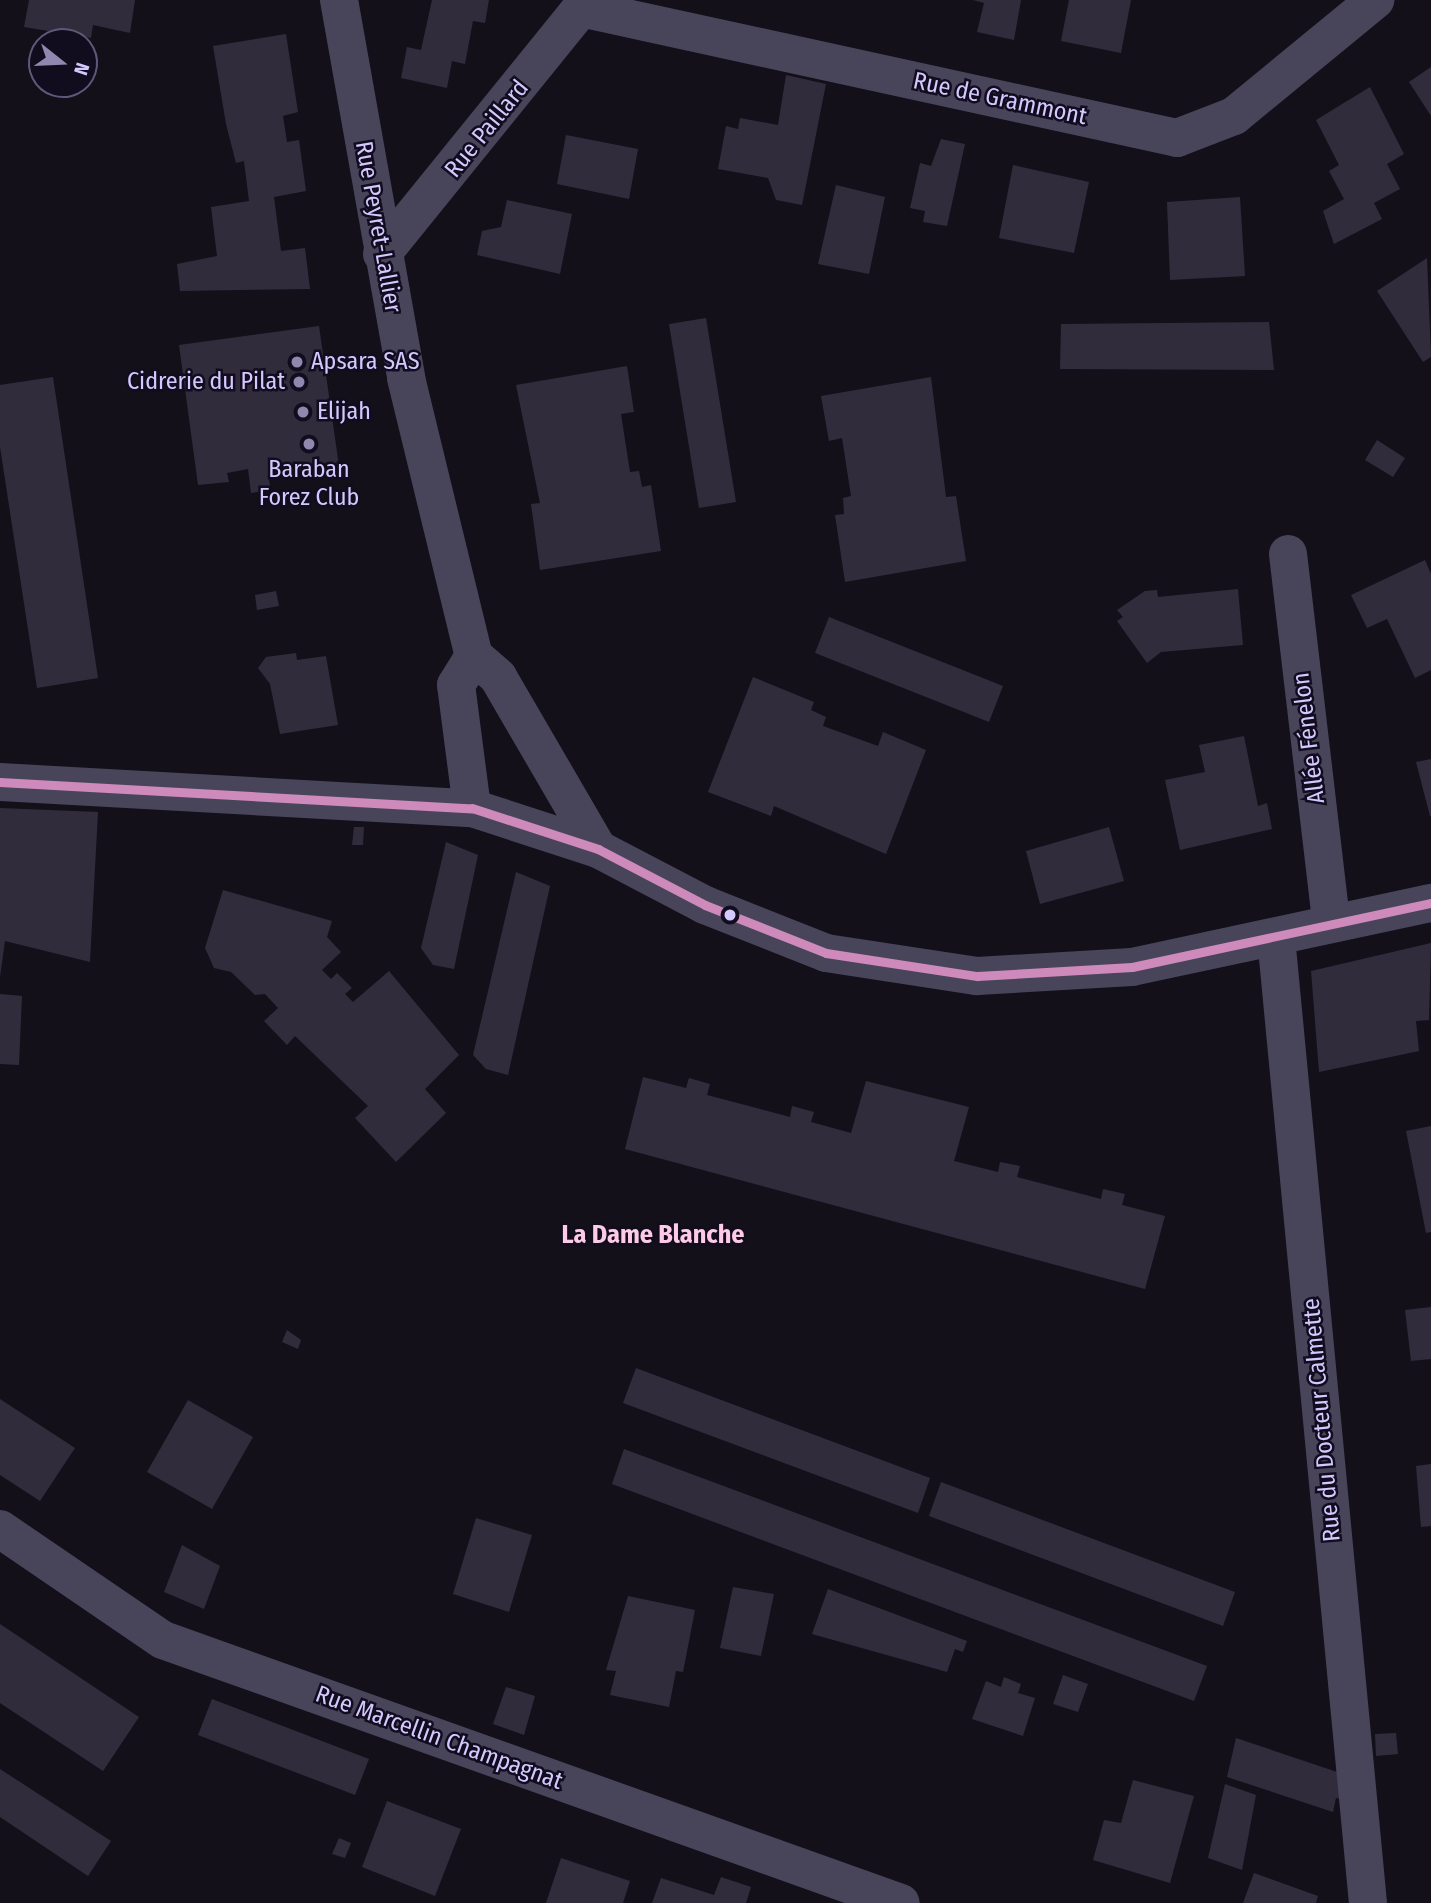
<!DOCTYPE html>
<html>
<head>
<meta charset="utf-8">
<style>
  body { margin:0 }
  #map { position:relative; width:1431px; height:1903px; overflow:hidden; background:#13101a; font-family:"Fira Sans Condensed",sans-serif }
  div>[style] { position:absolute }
  .building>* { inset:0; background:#312c3c }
  .minor>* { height:38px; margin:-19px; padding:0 19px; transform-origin:19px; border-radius:19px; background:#48455b }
  .bus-1>* { height:9px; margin:-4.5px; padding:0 4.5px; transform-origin:4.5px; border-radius:4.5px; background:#ce8abb }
  .dots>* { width:19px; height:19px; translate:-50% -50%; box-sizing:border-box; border:4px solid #110c1e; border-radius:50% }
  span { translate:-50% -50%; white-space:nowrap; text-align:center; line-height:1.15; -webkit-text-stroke:5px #110c1e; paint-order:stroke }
  .street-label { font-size:24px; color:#d4c9fe }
  .poi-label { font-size:24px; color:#d4c9fe }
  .left { translate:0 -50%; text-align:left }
  .right { translate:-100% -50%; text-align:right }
  .neighbourhood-label { font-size:26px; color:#fecbe7; font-weight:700 }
  .north { position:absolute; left:28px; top:28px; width:70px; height:70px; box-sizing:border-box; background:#110c1e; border:2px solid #5f5878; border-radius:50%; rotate:108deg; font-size:19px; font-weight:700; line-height:28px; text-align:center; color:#d4c9fe }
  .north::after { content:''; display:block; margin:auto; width:24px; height:32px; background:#9088ae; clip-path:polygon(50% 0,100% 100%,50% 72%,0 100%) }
</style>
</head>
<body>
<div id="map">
  <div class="building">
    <i style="clip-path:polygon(29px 0,135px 0,130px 33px,93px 25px,91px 38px,24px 27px)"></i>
    <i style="clip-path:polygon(432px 0,489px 0,485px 23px,473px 21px,465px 64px,452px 61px,447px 88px,401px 78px,407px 47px,421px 50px)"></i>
    <i style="clip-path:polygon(1021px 0,1014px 40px,977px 32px,984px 3px,973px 0)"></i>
    <i style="clip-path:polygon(1069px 0,1131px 0,1121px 53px,1061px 41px)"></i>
    <i style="clip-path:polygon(286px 34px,298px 112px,283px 116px,287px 142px,299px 140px,306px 191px,274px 197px,281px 251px,305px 248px,310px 289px,180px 291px,177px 264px,217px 256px,211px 207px,249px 201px,244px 161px,236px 163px,226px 124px,213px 46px)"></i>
    <i style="clip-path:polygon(1431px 67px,1431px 116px,1409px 82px)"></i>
    <i style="clip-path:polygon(786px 75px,826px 84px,802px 205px,776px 200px,768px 178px,718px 169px,726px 126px,738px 129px,740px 118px,778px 125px)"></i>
    <i style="clip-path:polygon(1370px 87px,1404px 154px,1387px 164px,1400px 189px,1374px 203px,1382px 219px,1334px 244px,1323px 211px,1344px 199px,1329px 171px,1339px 165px,1316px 120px)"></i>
    <i style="clip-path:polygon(566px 135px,638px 149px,629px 199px,557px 184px)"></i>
    <i style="clip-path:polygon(941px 139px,965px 144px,947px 226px,923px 222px,925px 211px,910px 208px,920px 163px,931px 166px)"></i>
    <i style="clip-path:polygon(1013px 165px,1089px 182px,1074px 253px,999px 238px)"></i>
    <i style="clip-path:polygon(836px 185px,885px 197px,869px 274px,818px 264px)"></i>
    <i style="clip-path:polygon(1240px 197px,1245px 276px,1170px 280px,1167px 202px)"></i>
    <i style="clip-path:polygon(507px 200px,572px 214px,560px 274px,477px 255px,482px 231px,501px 227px)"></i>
    <i style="clip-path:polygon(1427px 258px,1431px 357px,1423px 362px,1377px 291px)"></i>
    <i style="clip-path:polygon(706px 318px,736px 502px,699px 508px,669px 324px)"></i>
    <i style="clip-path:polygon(1269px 322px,1274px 370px,1060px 369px,1061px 324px)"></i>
    <i style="clip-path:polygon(319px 326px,339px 466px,268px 475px,271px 490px,251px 493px,248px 469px,227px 473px,229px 482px,198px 485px,179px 345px)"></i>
    <i style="clip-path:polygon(627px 366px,634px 412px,621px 414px,630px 472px,639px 471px,642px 487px,651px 485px,661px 551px,540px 570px,531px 504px,540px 503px,516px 385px)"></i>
    <i style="clip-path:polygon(53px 377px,98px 678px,37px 688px,0 447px,0 385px)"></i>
    <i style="clip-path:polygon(931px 377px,946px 497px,956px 496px,966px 561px,845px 582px,835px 515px,844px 514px,843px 498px,851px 496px,842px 438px,829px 441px,821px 396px)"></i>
    <i style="clip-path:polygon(1377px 440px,1405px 458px,1393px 477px,1365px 460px)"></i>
    <i style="clip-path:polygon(1425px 560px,1431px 574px,1431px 670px,1415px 678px,1387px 619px,1367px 628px,1351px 595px)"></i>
    <i style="clip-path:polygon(1238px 589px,1243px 645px,1161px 652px,1147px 663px,1117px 621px,1123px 617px,1117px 610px,1145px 591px,1157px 590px,1158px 597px)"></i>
    <i style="clip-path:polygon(276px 591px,279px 606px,257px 610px,255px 595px)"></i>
    <i style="clip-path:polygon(829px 617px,1003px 686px,989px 722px,815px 653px)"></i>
    <i style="clip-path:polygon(296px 653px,297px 660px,326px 656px,338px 725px,280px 734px,270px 684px,258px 668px,266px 657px)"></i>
    <i style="clip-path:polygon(753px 677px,814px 702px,811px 710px,826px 717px,823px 726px,878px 746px,883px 732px,926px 750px,886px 854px,774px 806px,771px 816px,708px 792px)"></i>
    <i style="clip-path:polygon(1244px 736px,1258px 806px,1267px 803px,1272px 829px,1180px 850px,1165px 780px,1205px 772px,1199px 745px)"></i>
    <i style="clip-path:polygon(1431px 759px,1431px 816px,1430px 816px,1416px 762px)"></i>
    <i style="clip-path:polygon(0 808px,98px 812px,90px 962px,5px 941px,0 977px)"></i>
    <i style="clip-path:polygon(354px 827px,364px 827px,363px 845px,352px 845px)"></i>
    <i style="clip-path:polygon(1109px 827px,1124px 881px,1040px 904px,1026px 851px)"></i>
    <i style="clip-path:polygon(446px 842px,478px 855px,454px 969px,433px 965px,421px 948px)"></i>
    <i style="clip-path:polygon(516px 872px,550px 886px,508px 1075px,486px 1069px,473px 1055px)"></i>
    <i style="clip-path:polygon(223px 890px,332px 921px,327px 937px,341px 952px,322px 970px,331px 979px,337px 973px,352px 988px,345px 994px,353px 1002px,389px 971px,459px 1055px,425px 1089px,446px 1113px,396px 1162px,355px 1118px,368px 1106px,295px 1036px,287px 1045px,264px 1021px,278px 1008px,265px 994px,255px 995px,231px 972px,214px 968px,205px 948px)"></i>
    <i style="clip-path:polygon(1431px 943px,1429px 1020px,1416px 1021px,1419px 1051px,1319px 1072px,1311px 971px)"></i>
    <i style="clip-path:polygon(0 994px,22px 996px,19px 1065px,0 1064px)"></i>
    <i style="clip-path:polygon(643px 1077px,686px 1088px,689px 1078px,710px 1084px,707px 1095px,790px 1117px,792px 1106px,814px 1112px,811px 1122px,851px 1133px,866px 1081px,969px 1107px,954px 1161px,998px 1172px,1000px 1162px,1020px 1166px,1017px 1177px,1101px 1199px,1103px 1189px,1125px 1194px,1122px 1205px,1165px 1216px,1145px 1289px,625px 1149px)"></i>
    <i style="clip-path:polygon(1431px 1126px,1431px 1232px,1426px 1233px,1406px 1131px)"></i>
    <i style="clip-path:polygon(1431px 1307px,1431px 1359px,1411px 1361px,1405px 1310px)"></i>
    <i style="clip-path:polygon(287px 1330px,301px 1340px,298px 1349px,282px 1342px)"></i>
    <i style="clip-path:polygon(636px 1368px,930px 1478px,918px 1513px,623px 1403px)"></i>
    <i style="clip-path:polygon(0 1399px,75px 1448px,40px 1501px,0 1475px)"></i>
    <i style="clip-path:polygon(188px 1400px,253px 1437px,212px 1509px,147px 1472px)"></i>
    <i style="clip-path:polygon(624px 1449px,1207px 1666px,1194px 1701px,612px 1484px)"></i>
    <i style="clip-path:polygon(1431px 1464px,1431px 1526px,1421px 1527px,1416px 1466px)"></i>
    <i style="clip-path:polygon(941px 1482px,1235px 1592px,1223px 1626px,929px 1516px)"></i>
    <i style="clip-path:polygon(476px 1518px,532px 1535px,509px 1612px,453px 1594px)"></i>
    <i style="clip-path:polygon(182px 1545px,220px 1566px,204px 1609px,164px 1592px)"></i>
    <i style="clip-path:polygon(733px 1587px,774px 1594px,761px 1656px,720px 1648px)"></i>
    <i style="clip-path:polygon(828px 1589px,967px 1641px,963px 1652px,955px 1649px,947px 1672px,812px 1634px)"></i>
    <i style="clip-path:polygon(628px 1596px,695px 1610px,683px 1672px,676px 1671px,669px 1707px,610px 1695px,616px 1671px,606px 1670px)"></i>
    <i style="clip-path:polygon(0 1624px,139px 1717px,103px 1771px,0 1703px)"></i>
    <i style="clip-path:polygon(1063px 1675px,1088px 1684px,1078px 1712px,1053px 1704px)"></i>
    <i style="clip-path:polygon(1004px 1677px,1021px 1684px,1018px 1693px,1035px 1698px,1023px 1736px,972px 1719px,986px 1681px,1001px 1687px)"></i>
    <i style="clip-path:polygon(506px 1687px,535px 1696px,524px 1735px,493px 1724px)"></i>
    <i style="clip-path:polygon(212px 1699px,369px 1759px,355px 1795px,198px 1735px)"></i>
    <i style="clip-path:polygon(1396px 1733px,1398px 1754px,1376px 1756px,1375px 1734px)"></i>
    <i style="clip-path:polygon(1236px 1738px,1340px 1773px,1341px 1799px,1336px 1798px,1333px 1812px,1227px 1777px)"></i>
    <i style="clip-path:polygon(0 1769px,111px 1841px,88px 1876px,0 1817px)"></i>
    <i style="clip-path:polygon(1133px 1780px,1194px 1796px,1170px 1883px,1093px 1860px,1104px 1820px,1121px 1823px)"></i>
    <i style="clip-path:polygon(1225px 1784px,1256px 1795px,1242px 1870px,1208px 1858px)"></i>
    <i style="clip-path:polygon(387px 1801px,461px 1829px,435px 1896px,362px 1867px)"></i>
    <i style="clip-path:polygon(339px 1838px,351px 1843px,345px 1858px,332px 1854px)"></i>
    <i style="clip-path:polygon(561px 1858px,630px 1881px,623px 1903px,546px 1903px)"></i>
    <i style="clip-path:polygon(1254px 1873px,1318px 1896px,1316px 1903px,1243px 1903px)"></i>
    <i style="clip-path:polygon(721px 1877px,751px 1887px,746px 1903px,652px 1903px,661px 1878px,714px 1895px)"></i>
  </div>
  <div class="minor">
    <i style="left:339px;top:0;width:384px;rotate:79.9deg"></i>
    <i style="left:406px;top:378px;width:286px;rotate:76.3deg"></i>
    <i style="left:474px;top:656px;width:32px;rotate:41deg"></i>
    <i style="left:498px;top:677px;width:199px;rotate:59.8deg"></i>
    <i style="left:585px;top:9px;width:606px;rotate:12.29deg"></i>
    <i style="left:1177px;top:138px;width:61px;rotate:-21.1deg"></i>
    <i style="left:1234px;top:116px;width:183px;rotate:-39.4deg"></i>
    <i style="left:382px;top:254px;width:327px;rotate:-51deg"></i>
    <i style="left:1288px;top:554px;width:371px;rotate:83.3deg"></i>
    <i style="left:0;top:782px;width:473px;rotate:3.2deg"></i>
    <i style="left:472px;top:808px;width:133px;rotate:18deg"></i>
    <i style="left:598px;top:849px;width:121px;rotate:27.6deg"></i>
    <i style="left:705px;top:905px;width:130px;rotate:21.6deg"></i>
    <i style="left:826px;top:953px;width:153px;rotate:8.7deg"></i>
    <i style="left:977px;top:976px;width:155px;rotate:-3.3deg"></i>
    <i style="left:1132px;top:967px;width:306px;rotate:-12.1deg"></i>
    <i style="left:472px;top:808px;width:124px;rotate:-97.4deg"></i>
    <i style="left:456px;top:685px;width:34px;rotate:-58deg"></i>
    <i style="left:1276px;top:937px;width:970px;rotate:84.56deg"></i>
    <i style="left:0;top:1529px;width:197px;rotate:34.3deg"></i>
    <i style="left:163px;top:1640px;width:783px;rotate:19.61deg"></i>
  </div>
  <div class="bus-1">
    <i style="left:0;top:782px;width:473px;rotate:3.2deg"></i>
    <i style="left:472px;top:808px;width:133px;rotate:18deg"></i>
    <i style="left:598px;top:849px;width:121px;rotate:27.6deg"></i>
    <i style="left:705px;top:905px;width:130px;rotate:21.6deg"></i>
    <i style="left:826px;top:953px;width:153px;rotate:8.7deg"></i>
    <i style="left:977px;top:976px;width:155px;rotate:-3.3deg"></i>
    <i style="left:1132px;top:967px;width:306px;rotate:-12.1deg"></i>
  </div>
  <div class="dots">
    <i style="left:297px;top:362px;background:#9088ae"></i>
    <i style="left:299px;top:382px;background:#9088ae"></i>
    <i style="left:303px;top:412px;background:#9088ae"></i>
    <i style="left:309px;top:444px;background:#9088ae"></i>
    <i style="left:730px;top:915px;background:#d4c9fe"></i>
  </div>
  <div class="street-label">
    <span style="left:1000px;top:99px;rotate:12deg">Rue de Grammont</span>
    <span style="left:487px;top:129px;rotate:-51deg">Rue Paillard</span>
    <span style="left:378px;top:227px;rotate:80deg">Rue Peyret-Lallier</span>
    <span style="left:1309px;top:738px;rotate:-97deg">Allée Fénelon</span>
    <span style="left:1322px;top:1420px;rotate:-95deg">Rue du Docteur Calmette</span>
    <span style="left:439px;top:1738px;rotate:20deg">Rue Marcellin Champagnat</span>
  </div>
  <div class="poi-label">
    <span class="left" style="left:311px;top:362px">Apsara SAS</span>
    <span class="right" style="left:285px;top:382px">Cidrerie du Pilat</span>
    <span class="left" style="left:317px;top:412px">Elijah</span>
    <span style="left:309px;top:484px">Baraban<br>Forez Club</span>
  </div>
  <div class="neighbourhood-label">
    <span style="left:653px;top:1235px">La Dame Blanche</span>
  </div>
  <div class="north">N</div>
</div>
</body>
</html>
